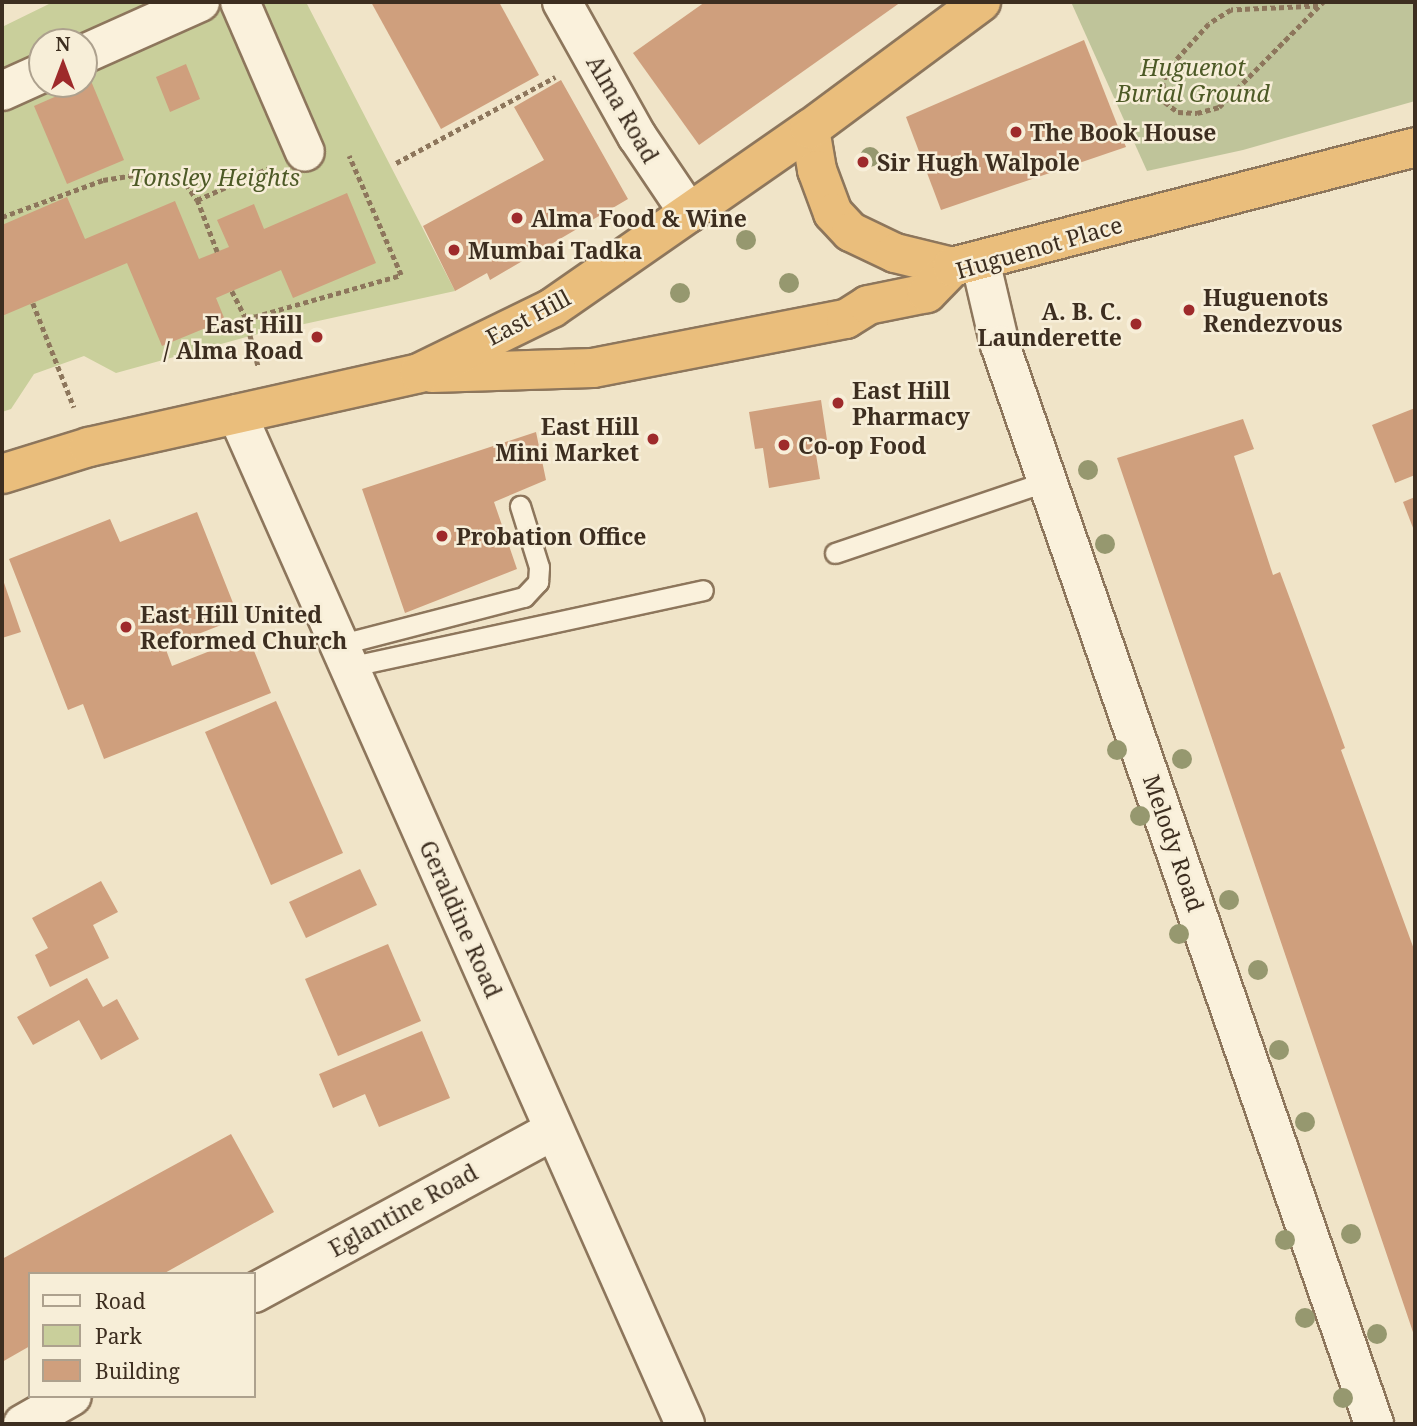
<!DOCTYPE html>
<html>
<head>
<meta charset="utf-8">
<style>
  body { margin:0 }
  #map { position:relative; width:1417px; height:1426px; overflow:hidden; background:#f0e4c8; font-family:"Noto Serif",serif }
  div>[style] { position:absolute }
  .green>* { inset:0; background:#c9cf9b }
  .cemetery>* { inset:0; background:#bfc49a }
  .building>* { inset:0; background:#cf9f7d }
  .path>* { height:4.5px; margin-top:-2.25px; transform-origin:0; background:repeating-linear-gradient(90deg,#8d765c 0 5px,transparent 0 8.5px) }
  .roads { filter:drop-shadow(2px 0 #8d765c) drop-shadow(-2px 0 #8d765c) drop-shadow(0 2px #8d765c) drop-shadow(0 -2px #8d765c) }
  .service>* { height:19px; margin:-9.5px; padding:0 9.5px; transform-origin:9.5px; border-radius:9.5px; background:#faf1dc }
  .minor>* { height:38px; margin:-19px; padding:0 19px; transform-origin:19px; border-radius:19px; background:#faf1dc }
  .trunk>* { height:38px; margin:-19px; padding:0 19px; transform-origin:19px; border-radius:19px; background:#eabe7c }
  .trees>* { width:20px; height:20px; margin:-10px; border-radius:50%; background:#96986f }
  .dots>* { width:19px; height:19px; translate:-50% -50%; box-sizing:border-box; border:4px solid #f7eed8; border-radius:50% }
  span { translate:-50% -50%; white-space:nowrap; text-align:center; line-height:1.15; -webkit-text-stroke:5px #f7eed8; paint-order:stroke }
  .park-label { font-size:23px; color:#4d5a26; font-style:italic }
  .street-label { font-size:23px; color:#3d2e20 }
  .poi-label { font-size:23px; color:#3d2e20; font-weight:700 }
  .left { translate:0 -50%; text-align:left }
  .right { translate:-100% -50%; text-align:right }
  .frame { position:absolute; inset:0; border:4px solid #3d2e20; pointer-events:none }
  .legend { position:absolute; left:28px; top:1272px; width:228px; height:126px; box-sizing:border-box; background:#f7eed8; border:2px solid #ada18e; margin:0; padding:9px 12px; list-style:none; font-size:21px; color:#3d2e20 }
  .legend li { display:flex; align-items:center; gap:14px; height:35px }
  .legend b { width:35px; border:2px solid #ada18e }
  .north { position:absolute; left:28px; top:28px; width:70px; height:70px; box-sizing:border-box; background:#f7eed8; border:2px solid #ada18e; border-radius:50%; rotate:0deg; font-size:19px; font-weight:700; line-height:28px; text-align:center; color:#3d2e20 }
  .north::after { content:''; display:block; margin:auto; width:24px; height:32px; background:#9e2a2b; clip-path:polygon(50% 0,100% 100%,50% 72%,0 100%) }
</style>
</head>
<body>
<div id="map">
  <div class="green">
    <i style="clip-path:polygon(evenodd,53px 2px,306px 2px,455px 291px,250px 336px,116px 373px,84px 356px,34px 374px,11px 409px,2px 412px,2px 27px,53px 2px,42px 42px,84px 42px,84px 84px,42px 84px,42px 42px)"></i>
  </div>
  <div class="cemetery">
    <i style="clip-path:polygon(1071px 2px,1415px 2px,1415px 101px,1243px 150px,1147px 171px)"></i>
  </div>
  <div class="building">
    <i style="clip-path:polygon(371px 2px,499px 2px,539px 75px,441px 129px)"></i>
    <i style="clip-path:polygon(705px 2px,901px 2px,699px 145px,633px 53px)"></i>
    <i style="clip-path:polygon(1084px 40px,1126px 147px,941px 210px,906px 117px)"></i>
    <i style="clip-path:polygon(186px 64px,200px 99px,170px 112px,156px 77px)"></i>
    <i style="clip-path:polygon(561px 80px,628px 199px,490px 280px,487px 273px,455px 291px,423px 226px,544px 160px,514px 107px)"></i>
    <i style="clip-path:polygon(91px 81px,124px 160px,67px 184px,34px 106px)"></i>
    <i style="clip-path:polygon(347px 193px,376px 263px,293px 298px,281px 270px,216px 298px,225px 320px,162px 346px,127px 263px,2px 316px,2px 225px,67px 197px,85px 239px,175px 201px,199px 259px,229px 247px,217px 220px,254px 204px,264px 229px)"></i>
    <i style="clip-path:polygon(821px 400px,827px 440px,814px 442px,820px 479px,769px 488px,763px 448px,755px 449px,749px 412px)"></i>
    <i style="clip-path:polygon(1415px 408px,1415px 475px,1395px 483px,1372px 425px)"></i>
    <i style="clip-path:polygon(1243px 419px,1254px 449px,1234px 456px,1273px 575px,1280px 572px,1332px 712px,1345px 748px,1341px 750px,1415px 952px,1415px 1338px,1117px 458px)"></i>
    <i style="clip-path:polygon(536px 432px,546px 480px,494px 502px,517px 569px,405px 613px,362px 489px)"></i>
    <i style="clip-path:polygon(1415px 497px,1415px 533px,1403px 502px)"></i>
    <i style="clip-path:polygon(197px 512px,239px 618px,165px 647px,172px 666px,248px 636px,271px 693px,104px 759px,83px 704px,68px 710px,9px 559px,110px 519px,120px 542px)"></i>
    <i style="clip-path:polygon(2px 577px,21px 632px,2px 638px)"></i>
    <i style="clip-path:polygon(276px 701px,343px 853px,271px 885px,205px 732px)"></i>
    <i style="clip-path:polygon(360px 869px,377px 905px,306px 938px,289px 902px)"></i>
    <i style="clip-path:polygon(101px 881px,118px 912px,93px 925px,109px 958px,50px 987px,35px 955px,48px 948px,32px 918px)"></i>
    <i style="clip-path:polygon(388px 944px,421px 1021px,338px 1056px,305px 979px)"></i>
    <i style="clip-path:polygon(87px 978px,103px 1007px,117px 999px,139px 1039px,101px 1060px,79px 1020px,33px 1045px,17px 1017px)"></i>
    <i style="clip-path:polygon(422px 1031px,450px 1098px,379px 1127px,365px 1094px,333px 1108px,319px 1074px)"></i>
    <i style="clip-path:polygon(231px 1134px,274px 1212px,163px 1274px,30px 1274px,30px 1346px,2px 1362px,2px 1259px)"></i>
  </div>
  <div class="path">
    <i style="left:1318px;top:6px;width:87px;rotate:177.4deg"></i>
    <i style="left:1231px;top:10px;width:26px;rotate:148deg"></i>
    <i style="left:1209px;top:24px;width:58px;rotate:132.2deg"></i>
    <i style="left:1170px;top:67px;width:17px;rotate:114deg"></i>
    <i style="left:1163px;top:83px;width:19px;rotate:84deg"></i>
    <i style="left:1165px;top:102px;width:16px;rotate:38deg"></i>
    <i style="left:1178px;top:112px;width:19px;rotate:3deg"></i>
    <i style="left:1197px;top:113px;width:23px;rotate:-15deg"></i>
    <i style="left:1219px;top:107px;width:148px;rotate:-45.3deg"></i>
    <i style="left:396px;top:163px;width:181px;rotate:-28.4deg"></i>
    <i style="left:2px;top:217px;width:108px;rotate:-20.1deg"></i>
    <i style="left:103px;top:180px;width:45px;rotate:-9deg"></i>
    <i style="left:147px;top:173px;width:41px;rotate:15.8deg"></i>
    <i style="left:186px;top:184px;width:19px;rotate:55deg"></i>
    <i style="left:217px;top:252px;width:56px;rotate:-111deg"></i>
    <i style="left:197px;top:200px;width:77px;rotate:-23.9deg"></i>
    <i style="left:232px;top:291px;width:31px;rotate:63deg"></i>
    <i style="left:246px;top:319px;width:161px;rotate:-15.8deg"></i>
    <i style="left:401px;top:275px;width:130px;rotate:-113.6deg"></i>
    <i style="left:33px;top:303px;width:112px;rotate:68.5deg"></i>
    <i style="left:246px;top:319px;width:48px;rotate:75.4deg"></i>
  </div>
  <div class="roads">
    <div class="service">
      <i style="left:835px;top:553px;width:225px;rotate:-18.7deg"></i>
      <i style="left:338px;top:645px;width:192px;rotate:-14.5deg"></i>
      <i style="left:524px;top:597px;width:21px;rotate:-47deg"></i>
      <i style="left:538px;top:582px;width:15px;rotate:-86deg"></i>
      <i style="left:539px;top:567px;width:64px;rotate:-107.3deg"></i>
      <i style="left:348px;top:667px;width:363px;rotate:-12.2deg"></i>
    </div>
    <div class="minor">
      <i style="left:240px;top:2px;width:163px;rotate:66.6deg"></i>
      <i style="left:562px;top:2px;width:154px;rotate:60.8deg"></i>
      <i style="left:637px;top:136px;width:93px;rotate:56deg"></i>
      <i style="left:84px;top:54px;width:127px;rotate:-24.1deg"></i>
      <i style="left:2px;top:91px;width:44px;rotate:-24.2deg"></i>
      <i style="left:980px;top:260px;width:87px;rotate:76.8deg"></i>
      <i style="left:1000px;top:345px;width:1142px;rotate:70.88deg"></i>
      <i style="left:237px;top:414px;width:1105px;rotate:66.08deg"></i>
      <i style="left:254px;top:1293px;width:341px;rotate:-28.5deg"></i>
      <i style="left:23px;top:1424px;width:56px;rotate:-29.7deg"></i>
    </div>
    <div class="trunk">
      <i style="left:810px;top:129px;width:42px;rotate:80.3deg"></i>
      <i style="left:817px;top:170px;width:46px;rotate:69.6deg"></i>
      <i style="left:833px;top:213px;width:26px;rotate:47deg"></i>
      <i style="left:851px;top:232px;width:49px;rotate:25.5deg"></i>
      <i style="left:895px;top:253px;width:59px;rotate:13.8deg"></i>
      <i style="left:432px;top:373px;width:161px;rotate:-1.8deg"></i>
      <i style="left:593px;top:368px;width:258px;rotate:-11deg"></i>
      <i style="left:846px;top:319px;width:26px;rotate:-32deg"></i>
      <i style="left:868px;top:305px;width:60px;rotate:-11.5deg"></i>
      <i style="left:927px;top:293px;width:36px;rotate:-46deg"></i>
      <i style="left:952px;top:267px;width:478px;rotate:-14.5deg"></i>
      <i style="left:2px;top:474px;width:91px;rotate:-17.2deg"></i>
      <i style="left:89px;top:447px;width:338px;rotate:-12.6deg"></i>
      <i style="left:419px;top:373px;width:148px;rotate:-26deg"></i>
      <i style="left:552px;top:308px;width:314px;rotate:-34.8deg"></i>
      <i style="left:810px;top:129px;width:213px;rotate:-36.6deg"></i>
    </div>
  </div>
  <div class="trees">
    <i style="left:870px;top:157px"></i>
    <i style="left:746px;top:240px"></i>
    <i style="left:789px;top:283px"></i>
    <i style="left:680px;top:293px"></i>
    <i style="left:1088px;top:470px"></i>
    <i style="left:1105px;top:544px"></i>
    <i style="left:1117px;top:750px"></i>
    <i style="left:1182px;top:759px"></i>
    <i style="left:1140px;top:816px"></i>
    <i style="left:1229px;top:900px"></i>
    <i style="left:1179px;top:934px"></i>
    <i style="left:1258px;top:970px"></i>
    <i style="left:1279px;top:1050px"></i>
    <i style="left:1305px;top:1122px"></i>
    <i style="left:1351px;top:1234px"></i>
    <i style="left:1285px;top:1240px"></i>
    <i style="left:1305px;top:1318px"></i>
    <i style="left:1377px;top:1334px"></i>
    <i style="left:1343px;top:1398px"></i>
  </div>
  <div class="dots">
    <i style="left:1016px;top:132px;background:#9e2a2b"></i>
    <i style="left:863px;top:162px;background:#9e2a2b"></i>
    <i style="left:517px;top:218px;background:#9e2a2b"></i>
    <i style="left:454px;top:250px;background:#9e2a2b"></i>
    <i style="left:1189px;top:310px;background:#9e2a2b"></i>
    <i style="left:1136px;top:324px;background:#9e2a2b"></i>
    <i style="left:317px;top:337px;background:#9e2a2b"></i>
    <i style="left:838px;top:403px;background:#9e2a2b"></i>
    <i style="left:653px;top:439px;background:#9e2a2b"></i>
    <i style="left:784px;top:445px;background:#9e2a2b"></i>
    <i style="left:442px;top:536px;background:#9e2a2b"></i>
    <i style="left:126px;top:627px;background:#9e2a2b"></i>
  </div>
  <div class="park-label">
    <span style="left:1193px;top:80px">Huguenot<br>Burial Ground</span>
    <span style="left:215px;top:177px">Tonsley Heights</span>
  </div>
  <div class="street-label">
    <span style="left:623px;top:109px;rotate:60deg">Alma Road</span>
    <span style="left:1039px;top:247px;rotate:-16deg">Huguenot Place</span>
    <span style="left:528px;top:317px;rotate:-28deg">East Hill</span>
    <span style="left:1174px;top:843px;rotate:71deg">Melody Road</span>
    <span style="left:461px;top:919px;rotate:66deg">Geraldine Road</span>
    <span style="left:403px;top:1210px;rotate:-29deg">Eglantine Road</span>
  </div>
  <div class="poi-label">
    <span class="left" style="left:1030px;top:132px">The Book House</span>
    <span class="left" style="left:877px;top:162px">Sir Hugh Walpole</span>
    <span class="left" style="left:531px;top:218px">Alma Food &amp; Wine</span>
    <span class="left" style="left:468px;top:250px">Mumbai Tadka</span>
    <span class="left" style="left:1203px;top:310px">Huguenots<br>Rendezvous</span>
    <span class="right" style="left:1122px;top:324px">A. B. C.<br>Launderette</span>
    <span class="right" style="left:303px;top:337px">East Hill<br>/ Alma Road</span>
    <span class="left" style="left:852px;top:403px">East Hill<br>Pharmacy</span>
    <span class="right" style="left:639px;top:439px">East Hill<br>Mini Market</span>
    <span class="left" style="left:798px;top:445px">Co-op Food</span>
    <span class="left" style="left:456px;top:536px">Probation Office</span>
    <span class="left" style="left:140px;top:627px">East Hill United<br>Reformed Church</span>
  </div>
  <div class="frame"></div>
  <ul class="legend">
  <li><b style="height:9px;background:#faf1dc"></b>Road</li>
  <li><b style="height:19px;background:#c9cf9b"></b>Park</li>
  <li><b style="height:19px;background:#cf9f7d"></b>Building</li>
  </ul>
  <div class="north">N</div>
</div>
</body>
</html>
